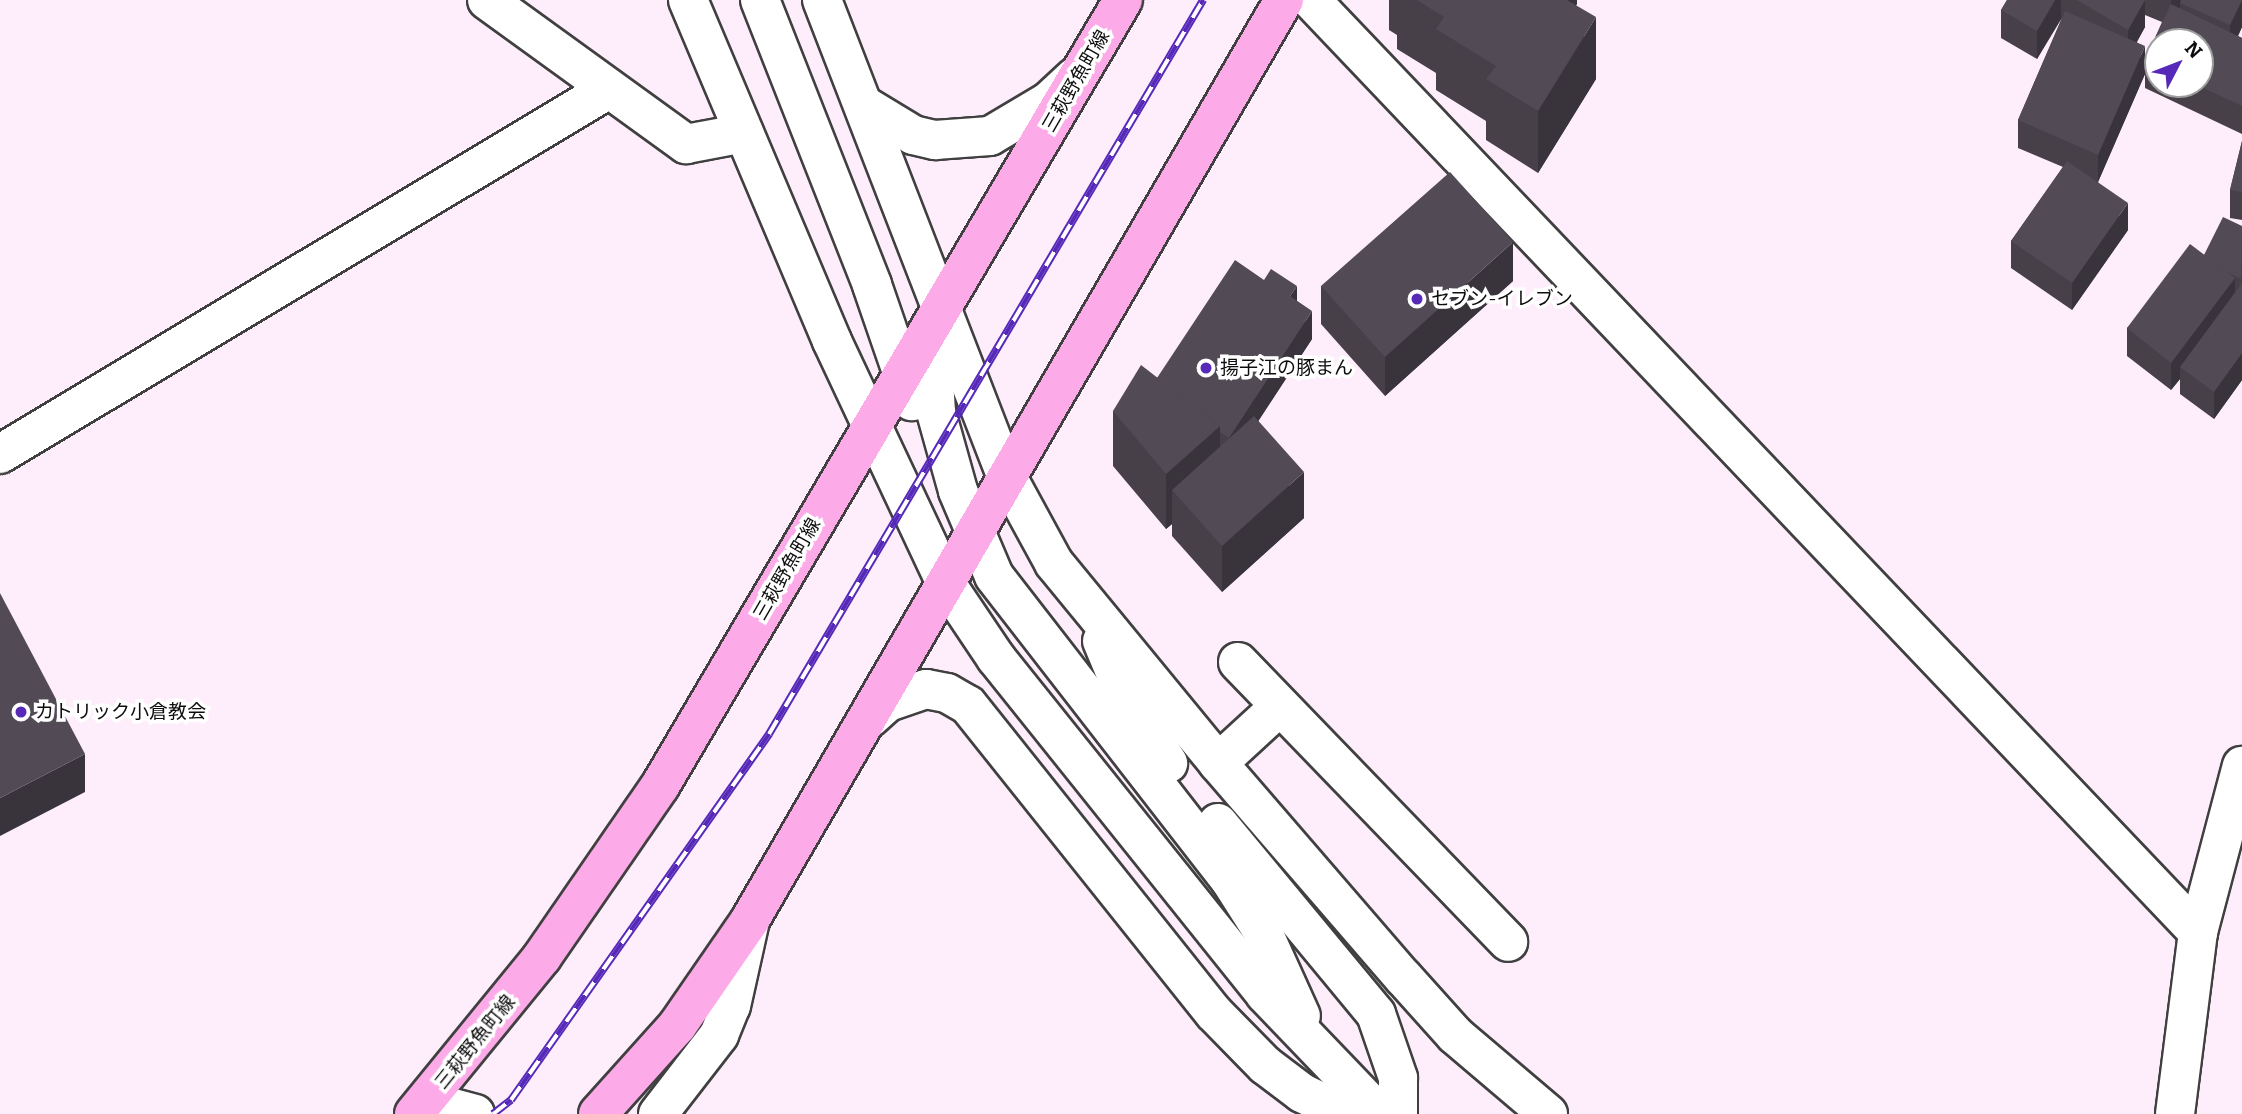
<!DOCTYPE html>
<html>
<head>
<meta charset="utf-8">
<style>
  body { margin:0 }
  #map { position:relative; width:2242px; height:1114px; overflow:hidden; background:#feeefc; font-family:Bitter,"Noto Sans JP",serif }
  div>[style] { position:absolute }
  .roads { filter:drop-shadow(2px 0 #404040) drop-shadow(-2px 0 #404040) drop-shadow(0 2px #404040) drop-shadow(0 -2px #404040) }
  .minor>* { height:38px; margin:-19px; padding:0 19px; transform-origin:19px; border-radius:19px; background:#fff }
  .tertiary>* { height:38px; margin:-19px; padding:0 19px; transform-origin:19px; border-radius:19px; background:#fff }
  .secondary>* { height:38px; margin:-19px; padding:0 19px; transform-origin:19px; border-radius:19px; background:#fcabe8 }
  .rail>* { height:8px; margin-top:-4px; transform-origin:0; background:repeating-linear-gradient(90deg,#fff 0 16px,#5629b9 0 32px); box-sizing:border-box; border-block:2px solid #5629b9 }
  .wall>* { inset:0; background:#474049 }
  .shaded-wall>* { inset:0; background:#39343c }
  .building>* { inset:0; background:#524a55 }
  .dots>* { width:19px; height:19px; translate:-50% -50%; box-sizing:border-box; border:4px solid #fff; border-radius:50% }
  span { translate:-50% -50%; white-space:nowrap; text-align:center; line-height:1.15; -webkit-text-stroke:7px #fff; paint-order:stroke }
  .street-label { font-size:19px; color:#0d0d0d }
  .poi-label { font-size:19px; color:#0d0d0d }
  .left { translate:0 -50%; text-align:left }
  .north { position:absolute; left:2144px; top:28px; width:70px; height:70px; box-sizing:border-box; background:#fff; border:2px solid #9e9e9e; border-radius:50%; rotate:48deg; font-size:19px; font-weight:700; line-height:28px; text-align:center; color:#0d0d0d }
  .north::after { content:''; display:block; margin:auto; width:24px; height:32px; background:#5629b9; clip-path:polygon(50% 0,100% 100%,50% 72%,0 100%) }
</style>
</head>
<body>
<div id="map">
  <div class="roads">
    <div class="minor">
      <i style="left:487px;top:0;width:246px;rotate:35.9deg"></i>
      <i style="left:686px;top:144px;width:59px;rotate:-10.7deg"></i>
      <i style="left:1311px;top:0;width:1287px;rotate:46.42deg"></i>
      <i style="left:0;top:454px;width:710px;rotate:-30.94deg"></i>
      <i style="left:1238px;top:662px;width:389px;rotate:46deg"></i>
      <i style="left:1218px;top:763px;width:84px;rotate:-42.6deg"></i>
      <i style="left:2175px;top:1114px;width:183px;rotate:-82.8deg"></i>
      <i style="left:2198px;top:932px;width:172px;rotate:-75.2deg"></i>
    </div>
    <div class="tertiary">
      <i style="left:688px;top:0;width:370px;rotate:67.1deg"></i>
      <i style="left:832px;top:341px;width:270px;rotate:64.8deg"></i>
      <i style="left:947px;top:585px;width:88px;rotate:56.1deg"></i>
      <i style="left:996px;top:658px;width:430px;rotate:51.3deg"></i>
      <i style="left:1265px;top:994px;width:166px;rotate:46.2deg"></i>
      <i style="left:760px;top:0;width:306px;rotate:68.5deg"></i>
      <i style="left:872px;top:285px;width:123px;rotate:71deg"></i>
      <i style="left:822px;top:0;width:509px;rotate:68.83deg"></i>
      <i style="left:1006px;top:475px;width:100px;rotate:61.4deg"></i>
      <i style="left:1054px;top:563px;width:259px;rotate:50.6deg"></i>
      <i style="left:1218px;top:763px;width:283px;rotate:49.2deg"></i>
      <i style="left:1403px;top:977px;width:78px;rotate:48.1deg"></i>
      <i style="left:1455px;top:1035px;width:122px;rotate:40.3deg"></i>
      <i style="left:867px;top:107px;width:54px;rotate:31.3deg"></i>
      <i style="left:913px;top:135px;width:23px;rotate:13deg"></i>
      <i style="left:935px;top:140px;width:55px;rotate:-4.2deg"></i>
      <i style="left:990px;top:136px;width:69px;rotate:-30.7deg"></i>
      <i style="left:1049px;top:101px;width:35px;rotate:-43deg"></i>
      <i style="left:942px;top:313px;width:52px;rotate:100deg"></i>
      <i style="left:933px;top:364px;width:48px;rotate:86.4deg"></i>
      <i style="left:936px;top:412px;width:82px;rotate:74.4deg"></i>
      <i style="left:958px;top:491px;width:92px;rotate:67deg"></i>
      <i style="left:994px;top:576px;width:385px;rotate:52.2deg"></i>
      <i style="left:1230px;top:880px;width:62px;rotate:57.6deg"></i>
      <i style="left:1263px;top:932px;width:92px;rotate:65.7deg"></i>
      <i style="left:1102px;top:641px;width:60px;rotate:67.3deg"></i>
      <i style="left:1125px;top:696px;width:80px;rotate:57.3deg"></i>
      <i style="left:870px;top:718px;width:24px;rotate:-42deg"></i>
      <i style="left:888px;top:702px;width:40px;rotate:-18.9deg"></i>
      <i style="left:926px;top:689px;width:21px;rotate:11deg"></i>
      <i style="left:947px;top:693px;width:24px;rotate:30deg"></i>
      <i style="left:968px;top:705px;width:394px;rotate:51.4deg"></i>
      <i style="left:1214px;top:1013px;width:73px;rotate:45.6deg"></i>
      <i style="left:1265px;top:1065px;width:46px;rotate:37.1deg"></i>
      <i style="left:1302px;top:1093px;width:49px;rotate:25.5deg"></i>
      <i style="left:1218px;top:823px;width:248px;rotate:50.4deg"></i>
      <i style="left:1376px;top:1014px;width:68px;rotate:71deg"></i>
      <i style="left:1398px;top:1078px;width:36px;rotate:90deg"></i>
      <i style="left:419px;top:1114px;width:8px;rotate:-67deg"></i>
      <i style="left:422px;top:1107px;width:24px;rotate:-2deg"></i>
      <i style="left:446px;top:1106px;width:30px;rotate:15deg"></i>
      <i style="left:658px;top:1114px;width:100px;rotate:-52.3deg"></i>
      <i style="left:719px;top:1035px;width:31px;rotate:-68deg"></i>
      <i style="left:731px;top:1006px;width:88px;rotate:-77.5deg"></i>
    </div>
    <div class="secondary">
      <i style="left:414px;top:1114px;width:203px;rotate:-50.8deg"></i>
      <i style="left:542px;top:957px;width:208px;rotate:-55.4deg"></i>
      <i style="left:660px;top:786px;width:912px;rotate:-59.5deg"></i>
      <i style="left:598px;top:1114px;width:118px;rotate:-48.1deg"></i>
      <i style="left:677px;top:1026px;width:129px;rotate:-55.4deg"></i>
      <i style="left:750px;top:920px;width:1064px;rotate:-59.87deg"></i>
    </div>
  </div>
  <div class="rail">
    <i style="left:493px;top:1114px;width:23px;rotate:-38deg"></i>
    <i style="left:511px;top:1100px;width:448px;rotate:-54.8deg"></i>
    <i style="left:769px;top:734px;width:853px;rotate:-59.4deg"></i>
  </div>
  <div class="wall">
    <i style="clip-path:polygon(1389px 0,1577px 0,1576px 6px,1596px 79px,1538px 173px,1486px 140px,1486px 121px,1436px 90px,1436px 73px,1397px 49px,1397px 35px,1389px 30px)"></i>
    <i style="clip-path:polygon(evenodd,2007px 0,2242px 0,2242px 27px,2238px 36px,2242px 38px,2242px 134px,2145px 88px,2145px 60px,2162px 22px,2145px 15px,2145px 27px,2137px 42px,2145px 74px,2098px 182px,2128px 230px,2072px 310px,2011px 268px,2011px 241px,2063px 167px,2018px 148px,2018px 120px,2062px 18px,2037px 59px,2001px 38px,2001px 10px,2007px 0,2158px 42px,2200px 84px,2158px 84px,2158px 42px)"></i>
    <i style="clip-path:polygon(2242px 141px,2242px 220px,2230px 218px,2230px 190px)"></i>
    <i style="clip-path:polygon(2242px 226px,2242px 380px,2214px 419px,2180px 394px,2180px 379px,2171px 390px,2127px 356px,2127px 328px,2204px 255px)"></i>
    <i style="clip-path:polygon(1264px 280px,1297px 301px,1312px 339px,1258px 421px,1304px 518px,1222px 592px,1172px 536px,1172px 524px,1166px 529px,1113px 466px,1113px 411px,1157px 378px)"></i>
    <i style="clip-path:polygon(1513px 281px,1385px 396px,1321px 324px,1321px 286px)"></i>
  </div>
  <div class="shaded-wall">
    <i style="clip-path:polygon(1551px 0,1577px 0,1577px 4px,1551px 46px)"></i>
    <i style="clip-path:polygon(2055px 0,2061px 0,2061px 18px,2037px 59px,2037px 31px)"></i>
    <i style="clip-path:polygon(2145px 0,2145px 27px,2128px 57px,2128px 30px)"></i>
    <i style="clip-path:polygon(2171px 0,2183px 0,2180px 3px,2180px 8px,2171px 26px)"></i>
    <i style="clip-path:polygon(2242px 0,2242px 27px,2230px 53px,2230px 25px)"></i>
    <i style="clip-path:polygon(1596px 17px,1596px 79px,1538px 173px,1538px 111px)"></i>
    <i style="clip-path:polygon(2145px 46px,2145px 74px,2098px 182px,2098px 155px)"></i>
    <i style="clip-path:polygon(2128px 203px,2128px 230px,2072px 310px,2072px 283px)"></i>
    <i style="clip-path:polygon(1513px 242px,1513px 281px,1385px 396px,1385px 357px)"></i>
    <i style="clip-path:polygon(2235px 278px,2235px 306px,2180px 367px,2180px 379px,2171px 390px,2171px 363px)"></i>
    <i style="clip-path:polygon(1297px 286px,1297px 313px,1290px 296px)"></i>
    <i style="clip-path:polygon(1312px 311px,1312px 339px,1229px 466px,1229px 438px)"></i>
    <i style="clip-path:polygon(2242px 353px,2242px 380px,2214px 419px,2214px 392px)"></i>
    <i style="clip-path:polygon(1220px 426px,1220px 481px,1172px 490px,1172px 524px,1166px 529px,1166px 474px)"></i>
    <i style="clip-path:polygon(1304px 472px,1304px 518px,1222px 592px,1222px 546px)"></i>
    <i style="clip-path:polygon(85px 754px,85px 792px,0 836px,0 798px)"></i>
  </div>
  <div class="building">
    <i style="clip-path:polygon(1417px 0,1567px 0,1596px 17px,1538px 111px,1486px 79px,1496px 66px,1436px 29px,1444px 17px)"></i>
    <i style="clip-path:polygon(2007px 0,2055px 0,2037px 31px,2001px 10px)"></i>
    <i style="clip-path:polygon(2077px 0,2145px 0,2128px 30px)"></i>
    <i style="clip-path:polygon(2181px 0,2242px 0,2230px 25px,2180px 3px)"></i>
    <i style="clip-path:polygon(2171px 4px,2242px 38px,2242px 106px,2195px 84px,2200px 84px,2200px 42px,2158px 42px,2158px 66px,2145px 60px)"></i>
    <i style="clip-path:polygon(2065px 11px,2145px 46px,2098px 155px,2018px 120px)"></i>
    <i style="clip-path:polygon(2242px 141px,2242px 192px,2230px 190px)"></i>
    <i style="clip-path:polygon(2067px 161px,2128px 203px,2072px 283px,2011px 241px)"></i>
    <i style="clip-path:polygon(1450px 172px,1513px 242px,1385px 357px,1321px 286px)"></i>
    <i style="clip-path:polygon(2223px 217px,2242px 226px,2241px 279px,2227px 272px,2204px 255px)"></i>
    <i style="clip-path:polygon(2190px 244px,2235px 278px,2171px 363px,2127px 328px)"></i>
    <i style="clip-path:polygon(1235px 260px,1264px 280px,1271px 269px,1297px 286px,1290px 296px,1312px 311px,1229px 438px,1220px 432px,1220px 426px,1157px 378px)"></i>
    <i style="clip-path:polygon(2242px 283px,2242px 353px,2214px 392px,2180px 367px)"></i>
    <i style="clip-path:polygon(1141px 365px,1220px 426px,1166px 474px,1113px 411px)"></i>
    <i style="clip-path:polygon(1254px 416px,1304px 472px,1222px 546px,1172px 490px)"></i>
    <i style="clip-path:polygon(0 593px,85px 754px,0 798px)"></i>
  </div>
  <div class="dots">
    <i style="left:1417px;top:299px;background:#5629b9"></i>
    <i style="left:1206px;top:368px;background:#5629b9"></i>
    <i style="left:21px;top:712px;background:#5629b9"></i>
  </div>
  <div class="street-label">
    <span style="left:1076px;top:81px;rotate:-60deg">三萩野魚町線</span>
    <span style="left:787px;top:569px;rotate:-60deg">三萩野魚町線</span>
    <span style="left:475px;top:1042px;rotate:-51deg">三萩野魚町線</span>
  </div>
  <div class="poi-label">
    <span class="left" style="left:1431px;top:299px">セブン-イレブン</span>
    <span class="left" style="left:1220px;top:368px">揚子江の豚まん</span>
    <span class="left" style="left:35px;top:712px">カトリック小倉教会</span>
  </div>
  <div class="north">N</div>
</div>
</body>
</html>
